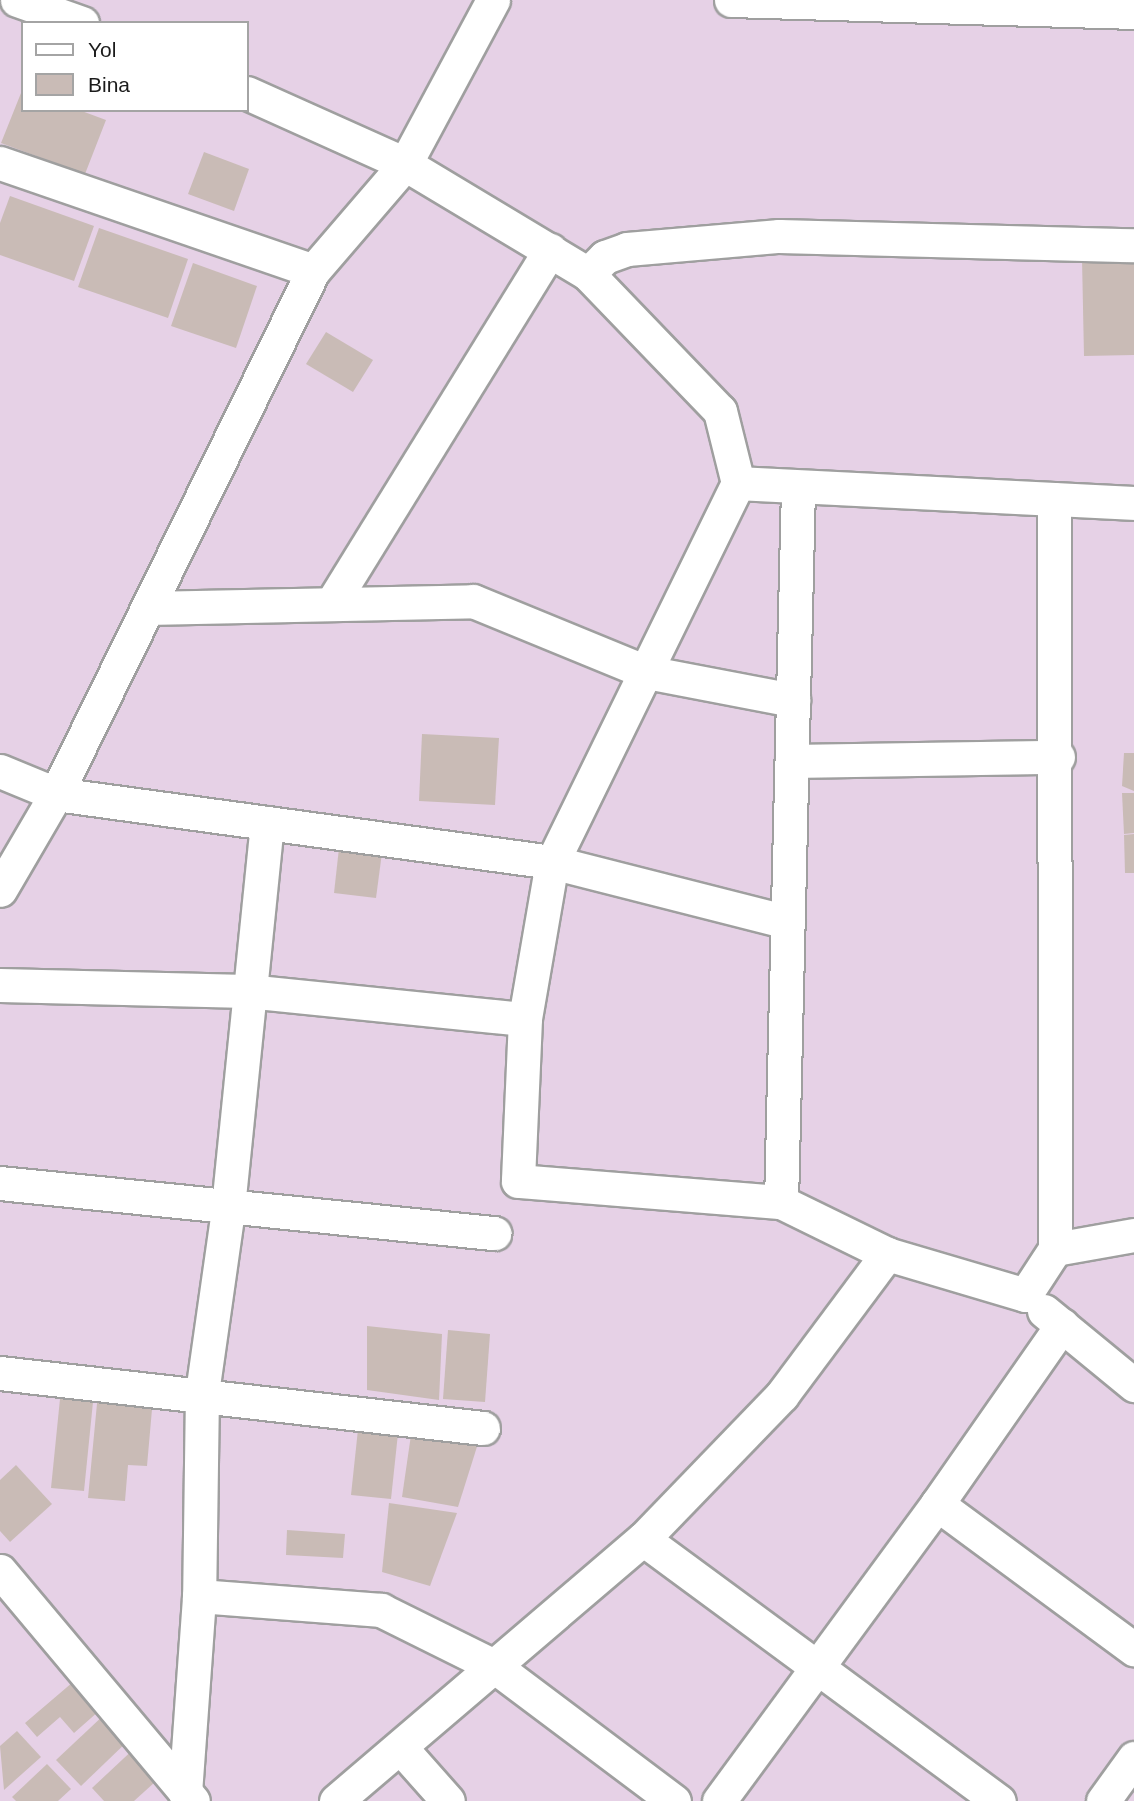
<!DOCTYPE html>
<html>
<head>
<meta charset="utf-8">
<style>
  body { margin:0 }
  #map { position:relative; width:1134px; height:1801px; overflow:hidden; background:#ede6e0; font-family:Arial,sans-serif }
  div>[style] { position:absolute }
  .industrial>* { inset:0; background:#e6d1e6 }
  .building>* { inset:0; background:#c9bbb6 }
  .roads { filter:drop-shadow(2px 0 #9f9f9f) drop-shadow(-2px 0 #9f9f9f) drop-shadow(0 2px #9f9f9f) drop-shadow(0 -2px #9f9f9f) }
  .street>* { height:33px; margin:-16.5px; padding:0 16.5px; transform-origin:16.5px; border-radius:16.5px; background:#fff }
  span { translate:-50% -50%; white-space:nowrap; text-align:center; line-height:1.15; -webkit-text-stroke:5px #fff; paint-order:stroke }
  .legend { position:absolute; left:21px; top:21px; width:228px; height:91px; box-sizing:border-box; background:#fff; border:2px solid #a4a4a4; margin:0; padding:9px 12px; list-style:none; font-size:21px; color:#1b1b1b }
  .legend li { display:flex; align-items:center; gap:14px; height:35px }
  .legend b { width:35px; border:2px solid #a4a4a4 }
</style>
</head>
<body>
<div id="map">
  <div class="industrial">
    <i style="clip-path:polygon(evenodd,0 0,1134px 0,1134px 1801px,0 1801px,0 0,23px 23px,247px 23px,247px 110px,23px 110px,23px 23px)"></i>
  </div>
  <div class="building">
    <i style="clip-path:polygon(23px 88px,23px 110px,79px 110px,106px 120px,85px 174px,1px 143px)"></i>
    <i style="clip-path:polygon(204px 152px,249px 169px,234px 211px,188px 194px)"></i>
    <i style="clip-path:polygon(10px 196px,94px 226px,74px 281px,0 255px,0 223px)"></i>
    <i style="clip-path:polygon(99px 228px,188px 259px,168px 318px,78px 287px)"></i>
    <i style="clip-path:polygon(1082px 259px,1134px 259px,1134px 355px,1084px 356px)"></i>
    <i style="clip-path:polygon(193px 263px,257px 286px,236px 348px,171px 326px)"></i>
    <i style="clip-path:polygon(326px 332px,373px 360px,353px 392px,306px 364px)"></i>
    <i style="clip-path:polygon(422px 734px,499px 738px,495px 805px,419px 801px)"></i>
    <i style="clip-path:polygon(1124px 753px,1134px 753px,1134px 791px,1122px 786px)"></i>
    <i style="clip-path:polygon(1122px 793px,1134px 793px,1134px 833px,1124px 834px)"></i>
    <i style="clip-path:polygon(1134px 834px,1134px 873px,1125px 873px,1124px 835px)"></i>
    <i style="clip-path:polygon(340px 839px,383px 845px,376px 898px,334px 893px)"></i>
    <i style="clip-path:polygon(367px 1326px,442px 1334px,439px 1400px,367px 1390px)"></i>
    <i style="clip-path:polygon(448px 1330px,490px 1334px,485px 1402px,443px 1399px)"></i>
    <i style="clip-path:polygon(61px 1389px,94px 1392px,84px 1491px,51px 1488px)"></i>
    <i style="clip-path:polygon(98px 1393px,153px 1398px,147px 1466px,128px 1465px,125px 1501px,88px 1498px)"></i>
    <i style="clip-path:polygon(359px 1420px,399px 1424px,391px 1499px,351px 1495px)"></i>
    <i style="clip-path:polygon(412px 1428px,481px 1434px,458px 1507px,402px 1497px)"></i>
    <i style="clip-path:polygon(16px 1465px,52px 1504px,10px 1542px,0 1531px,0 1480px)"></i>
    <i style="clip-path:polygon(389px 1503px,457px 1513px,430px 1586px,382px 1572px)"></i>
    <i style="clip-path:polygon(287px 1530px,345px 1534px,343px 1558px,286px 1555px)"></i>
    <i style="clip-path:polygon(73px 1682px,99px 1711px,74px 1733px,60px 1717px,37px 1737px,25px 1723px)"></i>
    <i style="clip-path:polygon(106px 1713px,131px 1738px,81px 1786px,56px 1760px)"></i>
    <i style="clip-path:polygon(17px 1731px,41px 1757px,4px 1790px,0 1746px)"></i>
    <i style="clip-path:polygon(138px 1745px,165px 1773px,134px 1801px,104px 1801px,92px 1788px)"></i>
    <i style="clip-path:polygon(47px 1764px,71px 1789px,58px 1801px,16px 1801px,12px 1797px)"></i>
  </div>
  <div class="roads">
    <div class="street">
      <i style="left:17px;top:0;width:69px;rotate:19.5deg"></i>
      <i style="left:493px;top:0;width:186px;rotate:118.2deg"></i>
      <i style="left:405px;top:164px;width:141px;rotate:130.7deg"></i>
      <i style="left:313px;top:271px;width:583px;rotate:116.17deg"></i>
      <i style="left:56px;top:794px;width:501px;rotate:7.81deg"></i>
      <i style="left:552px;top:862px;width:243px;rotate:14.3deg"></i>
      <i style="left:731px;top:0;width:403px;rotate:1.7deg"></i>
      <i style="left:247px;top:93px;width:173px;rotate:24.2deg"></i>
      <i style="left:405px;top:164px;width:214px;rotate:31deg"></i>
      <i style="left:588px;top:274px;width:190px;rotate:46.1deg"></i>
      <i style="left:720px;top:411px;width:74px;rotate:76deg"></i>
      <i style="left:738px;top:483px;width:422px;rotate:116.1deg"></i>
      <i style="left:552px;top:862px;width:159px;rotate:99.8deg"></i>
      <i style="left:525px;top:1019px;width:162px;rotate:92.5deg"></i>
      <i style="left:518px;top:1181px;width:264px;rotate:4.6deg"></i>
      <i style="left:0;top:163px;width:331px;rotate:19deg"></i>
      <i style="left:588px;top:274px;width:24px;rotate:-45deg"></i>
      <i style="left:605px;top:257px;width:23px;rotate:-20deg"></i>
      <i style="left:627px;top:249px;width:153px;rotate:-4.9deg"></i>
      <i style="left:779px;top:236px;width:355px;rotate:1.5deg"></i>
      <i style="left:738px;top:483px;width:397px;rotate:2.9deg"></i>
      <i style="left:798px;top:487px;width:715px;rotate:91.36deg"></i>
      <i style="left:781px;top:1202px;width:118px;rotate:26.1deg"></i>
      <i style="left:1054px;top:499px;width:750px;rotate:89.92deg"></i>
      <i style="left:332px;top:603px;width:415px;rotate:-58.3deg"></i>
      <i style="left:151px;top:608px;width:322px;rotate:-1.2deg"></i>
      <i style="left:473px;top:601px;width:187px;rotate:22.3deg"></i>
      <i style="left:646px;top:672px;width:150px;rotate:10.8deg"></i>
      <i style="left:792px;top:761px;width:266px;rotate:-0.9deg"></i>
      <i style="left:0;top:771px;width:61px;rotate:22.3deg"></i>
      <i style="left:56px;top:794px;width:111px;rotate:120.3deg"></i>
      <i style="left:267px;top:823px;width:389px;rotate:95.8deg"></i>
      <i style="left:228px;top:1210px;width:184px;rotate:98.1deg"></i>
      <i style="left:202px;top:1392px;width:204px;rotate:90.8deg"></i>
      <i style="left:199px;top:1596px;width:183px;rotate:4.4deg"></i>
      <i style="left:381px;top:1610px;width:126px;rotate:26.4deg"></i>
      <i style="left:494px;top:1666px;width:225px;rotate:36.9deg"></i>
      <i style="left:0;top:985px;width:247px;rotate:1.4deg"></i>
      <i style="left:247px;top:991px;width:279px;rotate:5.8deg"></i>
      <i style="left:0;top:1183px;width:497px;rotate:5.8deg"></i>
      <i style="left:1044px;top:1311px;width:117px;rotate:39.4deg"></i>
      <i style="left:1062px;top:1325px;width:218px;rotate:124.9deg"></i>
      <i style="left:937px;top:1504px;width:245px;rotate:36.4deg"></i>
      <i style="left:0;top:1373px;width:486px;rotate:6.5deg"></i>
      <i style="left:643px;top:1539px;width:442px;rotate:36.4deg"></i>
      <i style="left:0;top:1571px;width:300px;rotate:50deg"></i>
      <i style="left:400px;top:1747px;width:72px;rotate:48.4deg"></i>
      <i style="left:185px;top:1793px;width:197px;rotate:-85.9deg"></i>
      <i style="left:336px;top:1801px;width:404px;rotate:-40.5deg"></i>
      <i style="left:643px;top:1539px;width:200px;rotate:-46deg"></i>
      <i style="left:782px;top:1395px;width:176px;rotate:-53.3deg"></i>
      <i style="left:887px;top:1254px;width:144px;rotate:16.5deg"></i>
      <i style="left:1025px;top:1295px;width:55px;rotate:-56.9deg"></i>
      <i style="left:1055px;top:1249px;width:80px;rotate:-10deg"></i>
      <i style="left:719px;top:1801px;width:368px;rotate:-53.7deg"></i>
      <i style="left:1103px;top:1801px;width:53px;rotate:-54.2deg"></i>
    </div>
  </div>
  <ul class="legend">
  <li><b style="height:9px;background:#fff"></b>Yol</li>
  <li><b style="height:19px;background:#c9bbb6"></b>Bina</li>
  </ul>
</div>
</body>
</html>
